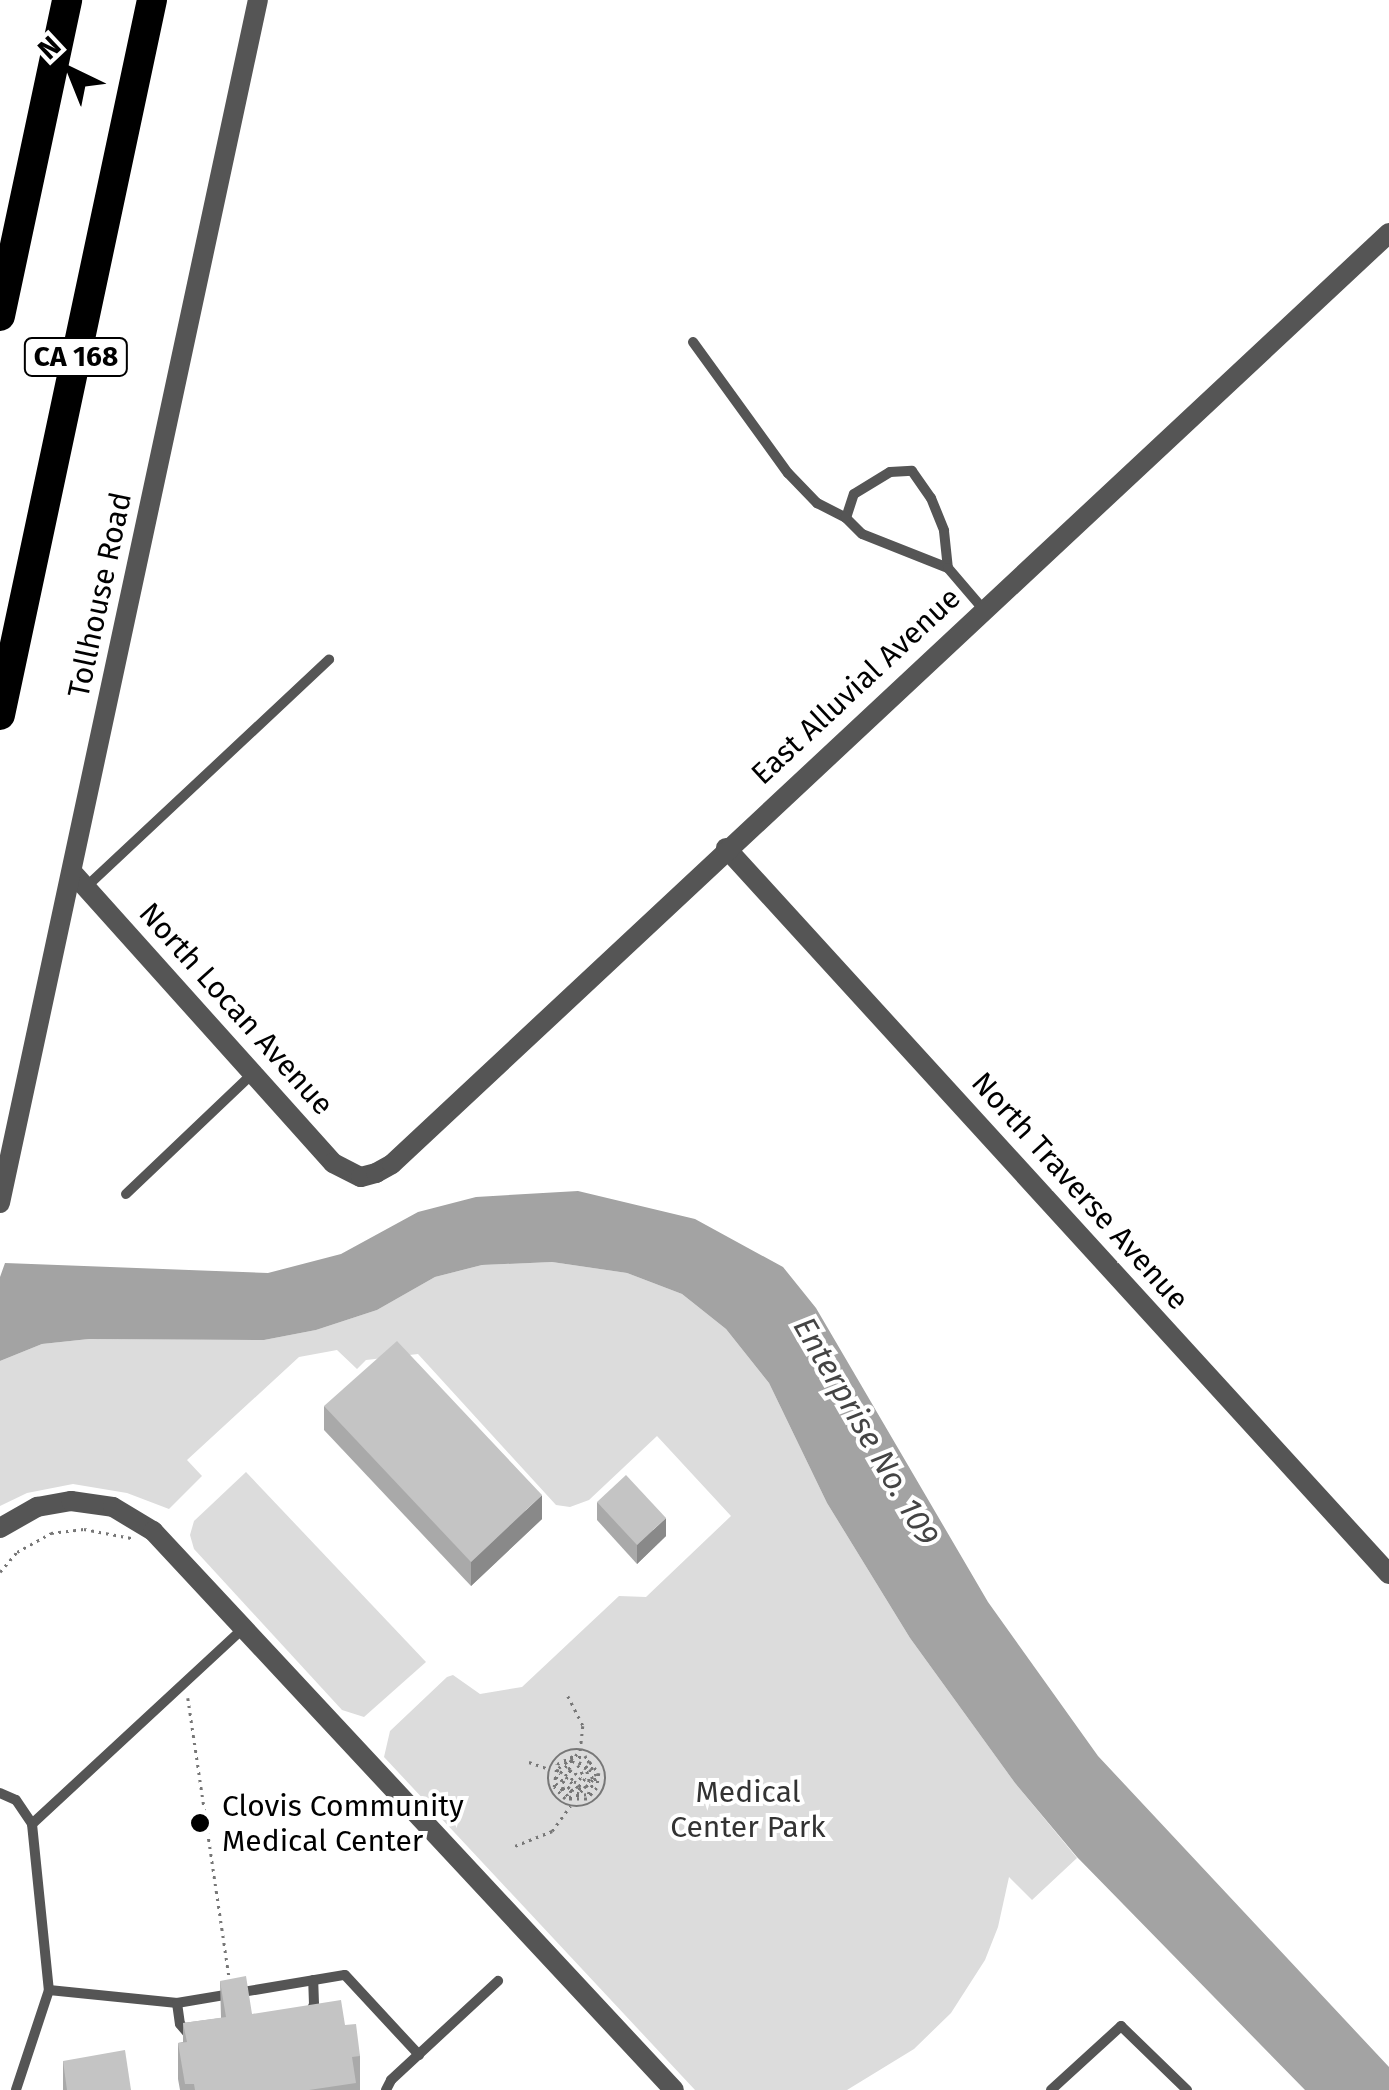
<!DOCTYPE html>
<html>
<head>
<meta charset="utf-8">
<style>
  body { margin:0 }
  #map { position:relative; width:1389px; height:2090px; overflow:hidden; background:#fff; font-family:"Fira Sans",sans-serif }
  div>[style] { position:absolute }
  .green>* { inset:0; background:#dcdcdc }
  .water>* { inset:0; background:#a3a3a3 }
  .path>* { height:2.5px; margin-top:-1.25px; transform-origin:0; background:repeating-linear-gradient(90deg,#777 0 2.5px,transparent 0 7.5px) }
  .path>.ring { margin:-1.25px; padding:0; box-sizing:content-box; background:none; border:2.5px solid #777; border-radius:50% }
  .lane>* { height:10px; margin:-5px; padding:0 5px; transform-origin:5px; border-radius:5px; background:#555 }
  .street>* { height:20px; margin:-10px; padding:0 10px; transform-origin:10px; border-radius:10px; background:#555 }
  .highway>* { height:30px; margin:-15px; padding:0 15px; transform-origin:15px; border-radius:15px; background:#000 }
  .wall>* { inset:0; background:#a9a9a9 }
  .shaded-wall>* { inset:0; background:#898989 }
  .building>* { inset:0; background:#c4c4c4 }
  .dots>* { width:28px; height:28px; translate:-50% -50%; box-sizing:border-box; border:5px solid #fff; border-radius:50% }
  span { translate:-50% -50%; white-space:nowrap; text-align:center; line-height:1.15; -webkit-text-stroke:8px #fff; paint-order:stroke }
  .shield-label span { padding:2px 8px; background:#fff; border:2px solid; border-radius:8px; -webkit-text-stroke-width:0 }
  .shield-label { font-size:28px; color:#000; font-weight:700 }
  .street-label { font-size:30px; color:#000 }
  .park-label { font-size:30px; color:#333 }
  .poi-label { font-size:30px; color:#000 }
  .left { translate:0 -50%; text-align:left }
  .water-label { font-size:32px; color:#444; font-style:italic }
  .north { position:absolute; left:20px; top:20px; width:100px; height:100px; -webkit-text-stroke:8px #fff; paint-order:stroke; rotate:317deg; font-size:28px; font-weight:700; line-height:40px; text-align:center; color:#000 }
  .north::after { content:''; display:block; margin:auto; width:35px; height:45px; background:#000; clip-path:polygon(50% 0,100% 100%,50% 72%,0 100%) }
</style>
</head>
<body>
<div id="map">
  <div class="green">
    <i style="clip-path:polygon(552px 1262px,627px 1273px,682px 1294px,726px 1329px,769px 1383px,827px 1503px,910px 1638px,1015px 1783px,1077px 1858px,1032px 1900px,1009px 1877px,998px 1927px,985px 1960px,951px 2013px,914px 2049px,847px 2090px,695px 2090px,384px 1757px,390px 1731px,447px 1677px,453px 1675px,480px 1694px,522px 1687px,619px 1596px,646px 1597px,731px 1516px,657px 1436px,589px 1500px,570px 1507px,556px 1505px,418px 1354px,366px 1360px,357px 1369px,337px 1350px,299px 1357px,187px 1460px,202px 1476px,169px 1509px,127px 1493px,73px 1484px,27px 1493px,0 1506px,0 1361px,42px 1344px,89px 1339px,264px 1340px,316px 1330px,377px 1310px,435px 1277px,482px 1265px)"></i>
    <i style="clip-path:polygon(246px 1472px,426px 1662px,364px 1717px,342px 1710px,194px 1549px,190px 1535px,194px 1521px)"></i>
  </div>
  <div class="water">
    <i style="clip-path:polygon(578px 1191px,695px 1219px,783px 1267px,816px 1308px,988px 1602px,1098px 1756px,1389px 2067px,1389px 2090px,1305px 2090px,1077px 1857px,1015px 1783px,910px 1638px,827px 1503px,769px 1383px,726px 1329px,682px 1294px,627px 1273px,552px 1262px,482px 1265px,435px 1277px,377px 1310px,316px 1330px,264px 1340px,89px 1339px,42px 1344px,0 1361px,0 1277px,5px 1263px,268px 1273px,341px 1254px,418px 1212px,476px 1197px)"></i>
  </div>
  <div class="path">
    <i style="left:0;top:1572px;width:26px;rotate:-50deg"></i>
    <i style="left:17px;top:1552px;width:39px;rotate:-29deg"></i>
    <i style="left:51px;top:1533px;width:33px;rotate:-7deg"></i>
    <i style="left:84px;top:1529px;width:48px;rotate:10.8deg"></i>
    <i style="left:568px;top:1696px;width:34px;rotate:63deg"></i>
    <i style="left:583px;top:1726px;width:36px;rotate:96deg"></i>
    <i style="left:579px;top:1762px;width:13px;rotate:32deg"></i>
    <i style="left:590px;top:1769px;width:11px;rotate:75deg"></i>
    <i style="left:593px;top:1780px;width:20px;rotate:135deg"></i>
    <i style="left:579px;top:1794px;width:17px;rotate:-163deg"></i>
    <i style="left:563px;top:1789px;width:16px;rotate:-101deg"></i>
    <i style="left:560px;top:1773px;width:20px;rotate:-49deg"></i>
    <i style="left:573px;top:1758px;width:19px;rotate:144deg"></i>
    <i style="left:558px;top:1769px;width:14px;rotate:98deg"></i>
    <i style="left:556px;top:1783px;width:19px;rotate:47deg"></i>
    <i style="left:569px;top:1797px;width:19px;rotate:-9deg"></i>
    <i style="left:588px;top:1794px;width:20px;rotate:-66deg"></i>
    <i style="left:596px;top:1776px;width:23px;rotate:-119deg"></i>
    <i style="left:585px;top:1756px;width:22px;rotate:51deg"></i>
    <i style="left:599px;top:1773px;width:15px;rotate:98deg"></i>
    <i style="left:597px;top:1788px;width:15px;rotate:132deg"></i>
    <i style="left:587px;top:1799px;width:22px;rotate:180deg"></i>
    <i style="left:565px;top:1799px;width:16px;rotate:-133deg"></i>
    <i style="left:554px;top:1787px;width:23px;rotate:-83deg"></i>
    <i style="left:557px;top:1764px;width:22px;rotate:-27deg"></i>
    <i style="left:577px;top:1754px;width:30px;rotate:117deg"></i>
    <i style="left:563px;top:1781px;width:12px;rotate:48deg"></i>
    <i style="left:571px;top:1790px;width:13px;rotate:-9deg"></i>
    <i style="left:584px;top:1788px;width:9px;rotate:-54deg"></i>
    <i style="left:589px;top:1781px;width:12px;rotate:-104deg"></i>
    <i style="left:586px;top:1769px;width:9px;rotate:-153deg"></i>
    <i style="left:578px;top:1765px;width:16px;rotate:63deg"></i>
    <i style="left:585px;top:1779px;width:11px;rotate:128deg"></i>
    <i style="left:578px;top:1788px;width:15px;rotate:-143deg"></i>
    <i style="left:566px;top:1779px;width:10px;rotate:-66deg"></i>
    <i style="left:570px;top:1770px;width:6px;rotate:45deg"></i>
    <i style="left:188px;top:1698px;width:287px;rotate:81.6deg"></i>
    <i class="ring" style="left:548px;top:1749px;width:55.5px;height:55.5px"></i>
    <i style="left:529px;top:1762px;width:18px;rotate:19deg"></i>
    <i style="left:575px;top:1773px;width:8px;rotate:40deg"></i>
    <i style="left:581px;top:1778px;width:7px;rotate:135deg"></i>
    <i style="left:576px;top:1783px;width:6px;rotate:-149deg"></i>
    <i style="left:571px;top:1780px;width:8px;rotate:-60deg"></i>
    <i style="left:515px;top:1846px;width:40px;rotate:-22deg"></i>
    <i style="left:552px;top:1831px;width:31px;rotate:-54deg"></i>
  </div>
  <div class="lane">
    <i style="left:693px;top:342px;width:162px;rotate:54.1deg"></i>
    <i style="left:788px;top:473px;width:42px;rotate:46deg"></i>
    <i style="left:817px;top:503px;width:33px;rotate:27deg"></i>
    <i style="left:948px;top:568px;width:92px;rotate:-158.4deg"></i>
    <i style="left:862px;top:534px;width:23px;rotate:-135deg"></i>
    <i style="left:846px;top:518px;width:25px;rotate:-72deg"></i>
    <i style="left:854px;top:494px;width:42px;rotate:-31.4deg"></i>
    <i style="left:890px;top:472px;width:22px;rotate:-3deg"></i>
    <i style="left:912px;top:471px;width:33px;rotate:55deg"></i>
    <i style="left:931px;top:498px;width:35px;rotate:68deg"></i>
    <i style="left:944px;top:531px;width:37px;rotate:84deg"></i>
    <i style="left:948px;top:568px;width:54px;rotate:49.5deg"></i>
    <i style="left:86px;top:887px;width:333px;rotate:-43.1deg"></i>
    <i style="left:126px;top:1194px;width:174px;rotate:-43.6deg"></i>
    <i style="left:0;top:1793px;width:17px;rotate:24deg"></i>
    <i style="left:16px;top:1800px;width:29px;rotate:56deg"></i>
    <i style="left:32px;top:1824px;width:167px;rotate:84.2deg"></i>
    <i style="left:49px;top:1990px;width:105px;rotate:108.3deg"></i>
    <i style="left:32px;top:1824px;width:289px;rotate:-42.8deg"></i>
    <i style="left:49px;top:1990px;width:129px;rotate:5.8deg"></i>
    <i style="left:177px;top:2003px;width:170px;rotate:-9.5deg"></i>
    <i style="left:345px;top:1975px;width:109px;rotate:47.2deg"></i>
    <i style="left:177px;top:2003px;width:21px;rotate:82deg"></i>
    <i style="left:180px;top:2024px;width:17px;rotate:50deg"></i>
    <i style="left:309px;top:2016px;width:13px;rotate:-67deg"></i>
    <i style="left:314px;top:2004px;width:24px;rotate:-92deg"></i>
    <i style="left:386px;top:2090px;width:11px;rotate:-63deg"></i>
    <i style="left:391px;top:2080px;width:146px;rotate:-42.8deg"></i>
    <i style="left:1051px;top:2090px;width:95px;rotate:-42.4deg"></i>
    <i style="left:1121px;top:2026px;width:92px;rotate:44.1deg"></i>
  </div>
  <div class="street">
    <i style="left:726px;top:848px;width:983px;rotate:47.6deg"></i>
    <i style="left:72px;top:872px;width:391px;rotate:48.1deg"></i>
    <i style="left:333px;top:1163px;width:31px;rotate:27deg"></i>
    <i style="left:361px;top:1177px;width:16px;rotate:-15deg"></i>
    <i style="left:376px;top:1173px;width:18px;rotate:-29deg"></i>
    <i style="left:392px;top:1164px;width:1364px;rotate:-43.04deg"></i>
    <i style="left:0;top:1203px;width:1230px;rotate:-77.9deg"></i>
    <i style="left:0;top:1528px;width:43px;rotate:-29.6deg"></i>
    <i style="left:37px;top:1507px;width:35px;rotate:-10deg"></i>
    <i style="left:71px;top:1501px;width:42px;rotate:8.1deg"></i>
    <i style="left:113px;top:1507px;width:47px;rotate:31deg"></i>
    <i style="left:153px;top:1531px;width:764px;rotate:47.02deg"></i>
  </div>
  <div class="highway">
    <i style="left:0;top:316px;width:323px;rotate:-78deg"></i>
    <i style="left:0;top:715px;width:731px;rotate:-78deg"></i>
  </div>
  <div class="wall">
    <i style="clip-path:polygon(324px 1406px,542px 1519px,471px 1586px,324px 1430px)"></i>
    <i style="clip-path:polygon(597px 1502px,666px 1536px,637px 1564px,597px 1520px)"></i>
    <i style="clip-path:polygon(220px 1981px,252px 2014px,345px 2025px,360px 2056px,360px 2090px,180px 2090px,178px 2079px,178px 2043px,183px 2042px,183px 2023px,221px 2018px)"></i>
    <i style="clip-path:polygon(63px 2061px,131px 2090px,63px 2090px)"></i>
  </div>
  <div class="shaded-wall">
    <i style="clip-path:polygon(542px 1495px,542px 1519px,471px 1586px,471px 1562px)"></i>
    <i style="clip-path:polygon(666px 1518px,666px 1536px,637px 1564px,637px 1545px)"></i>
  </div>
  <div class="building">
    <i style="clip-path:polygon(397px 1341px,542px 1495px,471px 1562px,324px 1406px)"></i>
    <i style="clip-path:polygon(626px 1475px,666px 1518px,637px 1545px,597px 1502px)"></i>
    <i style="clip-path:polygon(246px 1976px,252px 2014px,341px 2000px,345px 2025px,356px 2024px,360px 2056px,352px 2057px,356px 2083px,309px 2090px,195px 2090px,194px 2084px,185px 2084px,178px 2043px,187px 2042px,183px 2023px,226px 2017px,220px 1981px)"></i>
    <i style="clip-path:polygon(125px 2050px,131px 2090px,67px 2090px,63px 2061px)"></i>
  </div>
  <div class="dots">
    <i style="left:200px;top:1823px;background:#000"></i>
  </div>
  <div class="shield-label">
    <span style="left:76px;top:357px">CA 168</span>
  </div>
  <div class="street-label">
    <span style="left:100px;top:595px;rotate:-78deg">Tollhouse Road</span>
    <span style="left:856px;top:686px;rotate:-43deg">East Alluvial Avenue</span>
    <span style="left:236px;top:1009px;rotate:48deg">North Locan Avenue</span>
    <span style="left:1080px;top:1191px;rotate:48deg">North Traverse Avenue</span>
  </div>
  <div class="park-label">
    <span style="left:748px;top:1809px">Medical<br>Center Park</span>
  </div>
  <div class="poi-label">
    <span class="left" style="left:222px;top:1823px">Clovis Community<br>Medical Center</span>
  </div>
  <div class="water-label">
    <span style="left:866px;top:1431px;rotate:60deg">Enterprise No. 109</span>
  </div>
  <div class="north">N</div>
</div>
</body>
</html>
